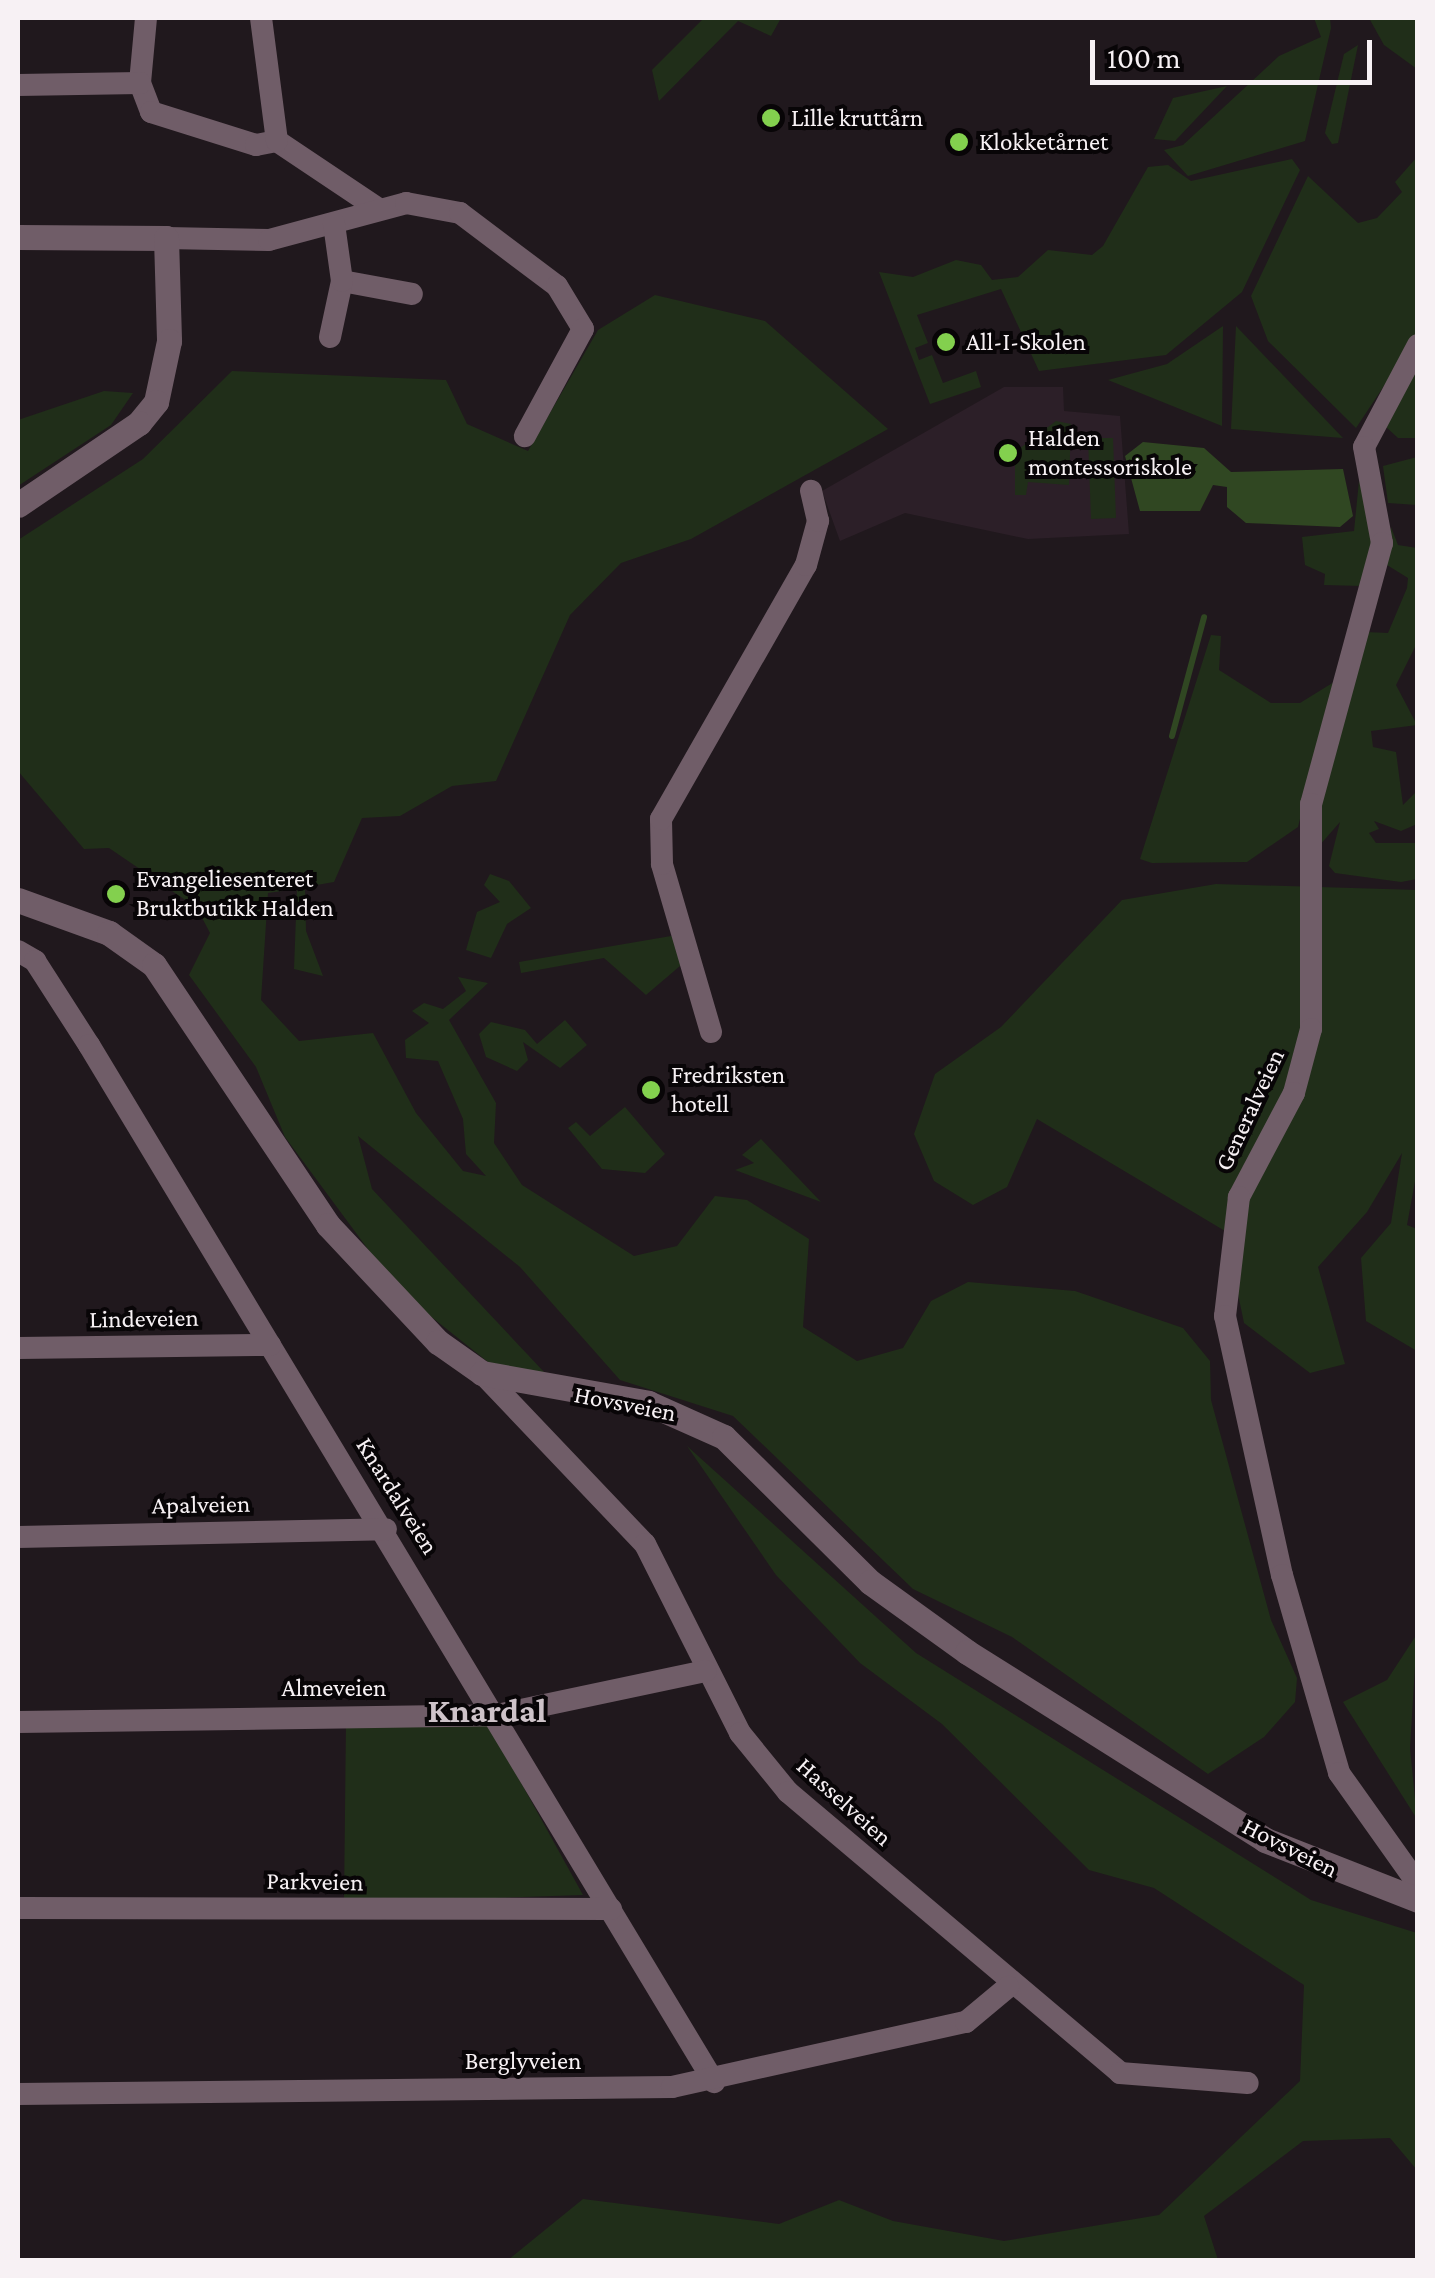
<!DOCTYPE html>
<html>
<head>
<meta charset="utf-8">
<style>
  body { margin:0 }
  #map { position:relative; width:1435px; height:2278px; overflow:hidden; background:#20181d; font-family:"Crimson Pro",serif }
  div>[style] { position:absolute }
  .built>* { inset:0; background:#2c1f28 }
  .green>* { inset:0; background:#202e19 }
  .water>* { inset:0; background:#304722 }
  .stream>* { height:6px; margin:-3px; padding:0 3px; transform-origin:3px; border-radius:3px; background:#304722 }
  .minor>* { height:22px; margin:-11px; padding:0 11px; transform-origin:11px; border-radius:11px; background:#705d68 }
  .tertiary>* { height:25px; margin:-12.5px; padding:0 12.5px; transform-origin:12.5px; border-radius:12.5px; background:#705d68 }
  .dots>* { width:28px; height:28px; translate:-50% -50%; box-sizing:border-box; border:5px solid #080507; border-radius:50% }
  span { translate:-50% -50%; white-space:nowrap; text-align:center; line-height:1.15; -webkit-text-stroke:8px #080507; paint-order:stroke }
  .poi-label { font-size:25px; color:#f7f1f4 }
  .left { translate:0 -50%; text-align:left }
  .street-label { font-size:25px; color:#f7f1f4 }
  .district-label { font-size:35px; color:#cec3c9; font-weight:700 }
  .frame { position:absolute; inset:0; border:20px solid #f7f1f4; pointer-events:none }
  .scale { position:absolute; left:1090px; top:40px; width:282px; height:45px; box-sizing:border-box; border:5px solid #f7f1f4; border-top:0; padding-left:12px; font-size:30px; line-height:35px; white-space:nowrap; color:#f7f1f4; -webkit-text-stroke:8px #080507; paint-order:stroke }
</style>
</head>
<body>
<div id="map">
  <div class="built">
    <i style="clip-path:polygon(1004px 387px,1063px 387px,1064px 411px,1120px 416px,1129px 534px,1028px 539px,905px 513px,840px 541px,822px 491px)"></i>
  </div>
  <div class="green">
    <i style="clip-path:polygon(704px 18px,781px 18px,771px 36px,738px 21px,659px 101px,652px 70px)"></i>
    <i style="clip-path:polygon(1314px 18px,1330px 18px,1331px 28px,1305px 141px,1188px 176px,1164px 150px,1183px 145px,1279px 56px,1321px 37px)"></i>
    <i style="clip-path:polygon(1369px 18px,1417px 18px,1417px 69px,1384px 45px)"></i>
    <i style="clip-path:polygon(1358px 45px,1338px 143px,1332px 144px,1325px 133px,1344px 54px)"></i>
    <i style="clip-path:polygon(1227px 86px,1175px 141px,1154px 139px,1173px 98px)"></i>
    <i style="clip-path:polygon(1417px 157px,1417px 336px,1356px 428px,1268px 341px,1251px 296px,1308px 176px,1358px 223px,1377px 218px,1402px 192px,1395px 182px)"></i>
    <i style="clip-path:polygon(1292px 159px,1300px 170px,1242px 292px,1166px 355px,1039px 371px,1001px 289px,917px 315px,928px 343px,915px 348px,919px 360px,932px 355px,943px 383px,976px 371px,981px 387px,930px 404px,879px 272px,913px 277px,956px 260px,981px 265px,992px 280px,1018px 277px,1048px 250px,1092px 255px,1103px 246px,1148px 167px,1168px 165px,1191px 181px)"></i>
    <i style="clip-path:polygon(655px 295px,765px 321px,888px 429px,691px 539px,621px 563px,570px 615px,496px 781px,452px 786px,400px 816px,362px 818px,334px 882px,305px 887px,306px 931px,323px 976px,294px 969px,297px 889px,268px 893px,261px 1000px,299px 1041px,373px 1033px,416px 1113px,463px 1171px,486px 1176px,466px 1154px,463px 1119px,438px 1061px,406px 1058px,405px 1040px,429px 1023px,412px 1011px,424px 1003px,443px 1009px,466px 991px,458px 977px,488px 983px,449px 1020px,496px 1103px,494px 1143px,522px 1185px,634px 1256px,677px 1246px,715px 1196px,747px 1200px,809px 1239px,803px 1327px,857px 1361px,903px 1348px,931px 1301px,968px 1282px,1075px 1291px,1183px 1328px,1210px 1361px,1211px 1400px,1271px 1620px,1297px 1678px,1295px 1702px,1264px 1737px,1208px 1774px,1012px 1637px,913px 1589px,733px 1416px,620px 1380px,520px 1267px,358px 1136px,372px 1189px,545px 1373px,493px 1366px,399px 1291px,285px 1137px,256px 1067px,189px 975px,210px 933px,197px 908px,109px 848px,84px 849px,18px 771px,18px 540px,143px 459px,232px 371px,446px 380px,467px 424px,528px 451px,598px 330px)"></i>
    <i style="clip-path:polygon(1223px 326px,1222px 426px,1108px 380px,1167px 364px)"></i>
    <i style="clip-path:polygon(1236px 326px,1343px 438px,1231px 429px)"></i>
    <i style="clip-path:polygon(1417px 368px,1417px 438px,1398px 438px,1386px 427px)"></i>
    <i style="clip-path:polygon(104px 391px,133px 393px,111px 425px,18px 486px,18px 420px)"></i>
    <i style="clip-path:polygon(1056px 421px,1071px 424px,1069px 485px,1028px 482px,1026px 495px,1015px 495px,1015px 452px)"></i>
    <i style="clip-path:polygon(1088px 438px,1113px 438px,1116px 518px,1091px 519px)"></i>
    <i style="clip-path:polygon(1417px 457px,1417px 505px,1388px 503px,1383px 466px)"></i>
    <i style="clip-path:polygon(1360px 471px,1374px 549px,1362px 586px,1324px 585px,1325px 574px,1305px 565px,1302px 537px,1354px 531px)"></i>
    <i style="clip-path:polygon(1391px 527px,1398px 545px,1417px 548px,1417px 643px,1396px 685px,1417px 725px,1371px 731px,1373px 747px,1396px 752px,1403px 805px,1417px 791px,1417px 824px,1401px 831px,1374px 821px,1379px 829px,1369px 833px,1376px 843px,1417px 843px,1417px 879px,1401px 882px,1335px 873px,1329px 866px,1340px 822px,1319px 846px,1318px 804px,1365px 632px,1388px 633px,1407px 588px,1408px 578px,1387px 565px)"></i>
    <i style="clip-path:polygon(1211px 635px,1221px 636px,1219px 670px,1271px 703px,1300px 703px,1334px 682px,1298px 827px,1247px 862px,1152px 863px,1140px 859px)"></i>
    <i style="clip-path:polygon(490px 874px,509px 881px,531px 908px,507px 924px,491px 958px,466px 950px,477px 912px,500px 902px,484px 885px)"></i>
    <i style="clip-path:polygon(1216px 884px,1417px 890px,1418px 1165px,1407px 1225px,1417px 1229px,1417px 1351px,1366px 1321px,1361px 1258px,1391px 1223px,1402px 1153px,1367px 1212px,1318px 1267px,1345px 1364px,1310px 1373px,1244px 1323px,1225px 1231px,1037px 1119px,1007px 1187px,973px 1205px,934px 1181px,914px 1134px,935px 1074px,1001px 1027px,1122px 900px)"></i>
    <i style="clip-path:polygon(677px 935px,687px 960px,646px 995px,604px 958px,521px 973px,519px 962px)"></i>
    <i style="clip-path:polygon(565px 1020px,587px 1045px,560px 1068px,523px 1042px,528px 1060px,517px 1071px,486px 1057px,479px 1034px,491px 1022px,525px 1030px,537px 1044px)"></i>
    <i style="clip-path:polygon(625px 1107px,665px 1154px,645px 1173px,602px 1169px,568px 1128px,576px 1122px,590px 1136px)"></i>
    <i style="clip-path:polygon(761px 1139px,821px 1202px,735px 1170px,754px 1163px,742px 1155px)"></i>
    <i style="clip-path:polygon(687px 1446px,916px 1653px,1311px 1900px,1417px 1933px,1417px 2170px,1390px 2138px,1303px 2141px,1204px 2216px,1218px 2260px,508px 2260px,583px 2199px,779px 2224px,839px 2200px,893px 2221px,1004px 2241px,1159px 2215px,1300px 2081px,1304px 1985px,1154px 1888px,1089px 1870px,942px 1724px,860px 1663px,776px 1575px)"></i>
    <i style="clip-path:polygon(1417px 1634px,1410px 1748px,1417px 1819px,1343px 1702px,1387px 1680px)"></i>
    <i style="clip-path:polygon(487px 1721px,583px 1895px,344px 1903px,346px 1723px)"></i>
  </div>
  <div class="water">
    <i style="clip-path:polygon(1143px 442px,1204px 448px,1231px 472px,1343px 469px,1353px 516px,1340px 527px,1246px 523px,1227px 507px,1227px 487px,1213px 485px,1200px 511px,1140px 511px,1125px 456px)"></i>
  </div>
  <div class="stream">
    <i style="left:1172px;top:736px;width:123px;rotate:-74.9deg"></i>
  </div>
  <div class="minor">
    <i style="left:146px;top:18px;width:65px;rotate:95.3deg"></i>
    <i style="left:140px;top:83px;width:31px;rotate:69deg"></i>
    <i style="left:151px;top:112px;width:110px;rotate:17.4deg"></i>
    <i style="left:256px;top:145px;width:21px;rotate:-11deg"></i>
    <i style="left:277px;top:141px;width:120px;rotate:33.8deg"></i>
    <i style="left:261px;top:18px;width:124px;rotate:82.6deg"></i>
    <i style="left:18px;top:85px;width:122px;rotate:-0.9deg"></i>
    <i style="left:166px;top:238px;width:103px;rotate:1.1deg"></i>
    <i style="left:269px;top:240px;width:142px;rotate:-15.1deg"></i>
    <i style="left:406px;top:203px;width:55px;rotate:10.5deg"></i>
    <i style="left:460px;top:213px;width:121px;rotate:37deg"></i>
    <i style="left:557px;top:286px;width:50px;rotate:58.8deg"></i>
    <i style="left:583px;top:329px;width:122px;rotate:118.5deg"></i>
    <i style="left:342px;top:281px;width:71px;rotate:10.5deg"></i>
    <i style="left:330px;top:337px;width:57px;rotate:-77.9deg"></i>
    <i style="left:342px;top:281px;width:58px;rotate:-98deg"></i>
    <i style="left:1418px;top:345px;width:115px;rotate:117.9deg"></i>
    <i style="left:1364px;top:447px;width:98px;rotate:79.4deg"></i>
    <i style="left:1382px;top:543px;width:270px;rotate:105.2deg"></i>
    <i style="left:1311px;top:804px;width:225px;rotate:90deg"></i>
    <i style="left:1311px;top:1029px;width:66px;rotate:104.9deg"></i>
    <i style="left:1294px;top:1093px;width:118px;rotate:117.9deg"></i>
    <i style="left:1239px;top:1197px;width:120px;rotate:96.7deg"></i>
    <i style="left:1225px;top:1316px;width:265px;rotate:77.6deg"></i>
    <i style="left:1282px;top:1575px;width:206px;rotate:73.9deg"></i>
    <i style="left:1339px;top:1773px;width:136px;rotate:54.6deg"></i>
    <i style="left:18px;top:951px;width:20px;rotate:30deg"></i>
    <i style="left:35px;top:961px;width:100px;rotate:57.3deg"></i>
    <i style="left:89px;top:1045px;width:1211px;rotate:58.92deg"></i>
    <i style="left:711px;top:1032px;width:175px;rotate:-106.3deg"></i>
    <i style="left:662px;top:864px;width:45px;rotate:-91.3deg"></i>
    <i style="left:661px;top:819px;width:292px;rotate:-60.3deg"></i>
    <i style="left:806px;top:565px;width:46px;rotate:-74.7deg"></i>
    <i style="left:818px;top:521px;width:31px;rotate:-103deg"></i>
    <i style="left:18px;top:1348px;width:252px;rotate:-0.7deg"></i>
    <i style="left:482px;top:1373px;width:236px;rotate:46.4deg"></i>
    <i style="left:645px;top:1544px;width:212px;rotate:63.3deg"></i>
    <i style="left:740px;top:1733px;width:76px;rotate:50.9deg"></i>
    <i style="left:788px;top:1792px;width:435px;rotate:40.2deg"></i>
    <i style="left:1120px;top:2073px;width:128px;rotate:4.5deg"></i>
    <i style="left:18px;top:1537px;width:368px;rotate:-1.2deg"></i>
    <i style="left:18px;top:1722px;width:479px;rotate:-0.8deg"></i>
    <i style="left:497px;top:1715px;width:213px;rotate:-11.9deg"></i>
    <i style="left:18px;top:1908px;width:593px;rotate:0.1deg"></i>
    <i style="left:18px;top:2094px;width:654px;rotate:-0.61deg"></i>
    <i style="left:672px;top:2087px;width:301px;rotate:-12.5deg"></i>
    <i style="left:966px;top:2022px;width:55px;rotate:-39.8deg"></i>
  </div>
  <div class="tertiary">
    <i style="left:18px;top:237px;width:148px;rotate:0.4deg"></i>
    <i style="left:166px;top:238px;width:103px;rotate:88.3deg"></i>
    <i style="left:169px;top:341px;width:62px;rotate:102deg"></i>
    <i style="left:156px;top:402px;width:27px;rotate:129deg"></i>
    <i style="left:139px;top:423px;width:146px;rotate:145.9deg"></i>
    <i style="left:18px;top:900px;width:97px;rotate:19.9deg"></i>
    <i style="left:109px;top:933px;width:55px;rotate:35.4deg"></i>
    <i style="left:154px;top:965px;width:313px;rotate:56.2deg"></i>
    <i style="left:328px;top:1225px;width:161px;rotate:46.8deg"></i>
    <i style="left:438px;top:1342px;width:54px;rotate:35.2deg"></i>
    <i style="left:482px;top:1373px;width:169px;rotate:10.2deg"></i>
    <i style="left:648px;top:1403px;width:83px;rotate:24.1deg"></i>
    <i style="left:724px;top:1437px;width:206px;rotate:44.8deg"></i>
    <i style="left:870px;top:1582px;width:120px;rotate:35.8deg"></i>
    <i style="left:967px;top:1652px;width:352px;rotate:32.2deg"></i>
    <i style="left:1265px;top:1840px;width:164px;rotate:21.4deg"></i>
  </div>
  <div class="dots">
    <i style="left:771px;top:118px;background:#83d04e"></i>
    <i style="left:959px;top:142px;background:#83d04e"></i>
    <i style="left:946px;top:342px;background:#83d04e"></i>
    <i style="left:1008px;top:453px;background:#83d04e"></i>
    <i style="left:116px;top:894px;background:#83d04e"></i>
    <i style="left:651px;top:1090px;background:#83d04e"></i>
  </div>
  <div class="poi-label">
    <span class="left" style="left:791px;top:118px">Lille kruttårn</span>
    <span class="left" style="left:979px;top:142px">Klokketårnet</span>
    <span class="left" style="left:966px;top:342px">All-I-Skolen</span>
    <span class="left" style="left:1028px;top:453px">Halden<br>montessoriskole</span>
    <span class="left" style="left:136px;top:894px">Evangeliesenteret<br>Bruktbutikk Halden</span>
    <span class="left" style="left:671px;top:1090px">Fredriksten<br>hotell</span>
  </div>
  <div class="street-label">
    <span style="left:1250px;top:1110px;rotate:-65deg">Generalveien</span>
    <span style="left:144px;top:1319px;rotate:-1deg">Lindeveien</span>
    <span style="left:625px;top:1404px;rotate:11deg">Hovsveien</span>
    <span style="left:397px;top:1496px;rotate:58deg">Knardalveien</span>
    <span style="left:201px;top:1505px;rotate:-1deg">Apalveien</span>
    <span style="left:334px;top:1688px">Almeveien</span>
    <span style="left:844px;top:1802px;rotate:42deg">Hasselveien</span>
    <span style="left:1290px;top:1848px;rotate:27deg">Hovsveien</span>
    <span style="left:315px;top:1882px;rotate:1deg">Parkveien</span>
    <span style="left:523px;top:2061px">Berglyveien</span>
  </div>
  <div class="district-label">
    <span style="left:487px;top:1711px">Knardal</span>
  </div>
  <div class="frame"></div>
  <div class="scale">100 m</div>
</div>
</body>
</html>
